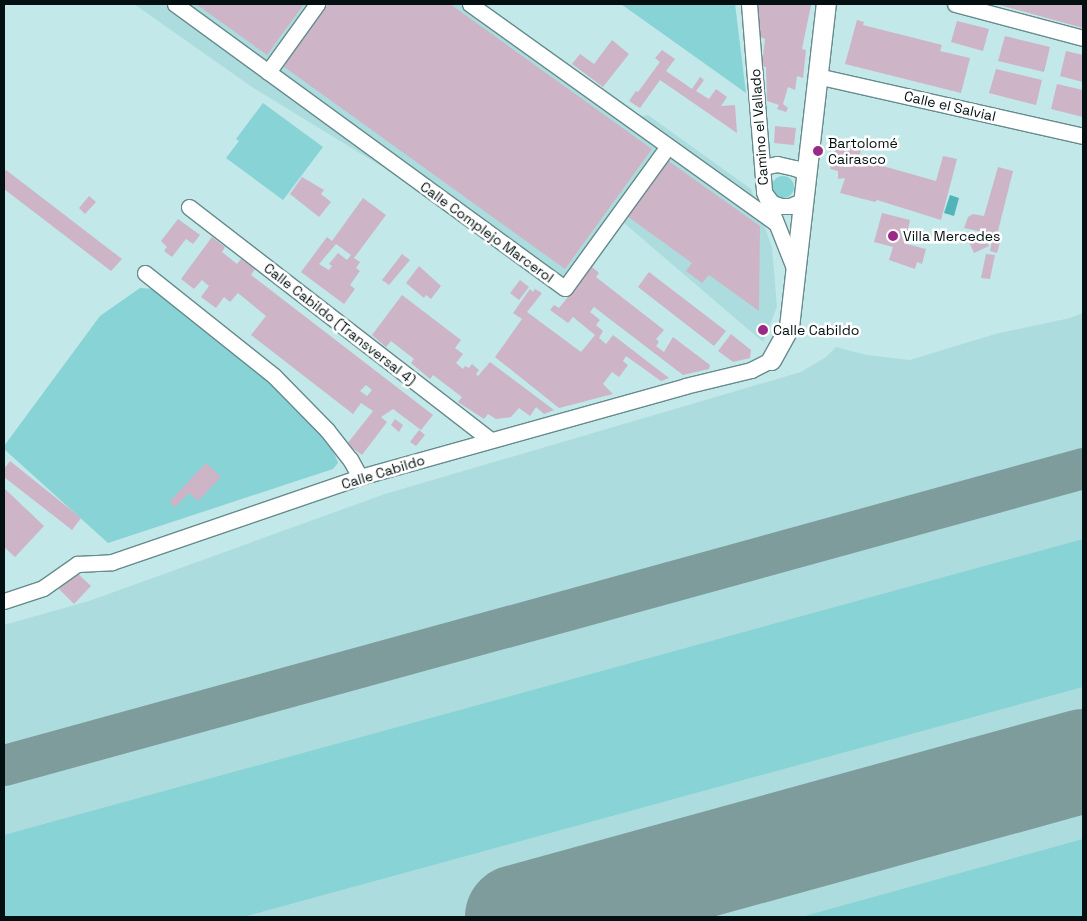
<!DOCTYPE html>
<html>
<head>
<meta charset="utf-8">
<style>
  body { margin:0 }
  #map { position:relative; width:1087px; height:921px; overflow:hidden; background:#c2e8e9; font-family:"Space Grotesk",sans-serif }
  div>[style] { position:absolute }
  .built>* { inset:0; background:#addcde }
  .green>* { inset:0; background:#87d3d6 }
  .round { border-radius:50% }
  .water>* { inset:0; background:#50b4b9 }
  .taxiway>* { height:41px; margin:-20.5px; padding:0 20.5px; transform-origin:20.5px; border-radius:20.5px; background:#7f9c9d }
  .runway>* { height:104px; margin:-52px; padding:0 52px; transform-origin:52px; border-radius:52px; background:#7f9c9d }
  .building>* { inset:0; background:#ceb4c7 }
  .roads { filter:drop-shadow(1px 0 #678b8c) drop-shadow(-1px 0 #678b8c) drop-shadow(0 1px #678b8c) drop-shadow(0 -1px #678b8c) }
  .minor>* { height:15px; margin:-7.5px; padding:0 7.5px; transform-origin:7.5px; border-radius:7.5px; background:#fff }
  .tertiary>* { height:19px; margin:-9.5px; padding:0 9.5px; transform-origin:9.5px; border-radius:9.5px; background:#fff }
  .dots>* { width:14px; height:14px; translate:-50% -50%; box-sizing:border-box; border:2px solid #fff; border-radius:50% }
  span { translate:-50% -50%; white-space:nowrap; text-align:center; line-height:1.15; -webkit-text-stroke:5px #fff; paint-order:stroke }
  .street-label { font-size:14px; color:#030f10 }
  .poi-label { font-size:14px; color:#030f10 }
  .left { translate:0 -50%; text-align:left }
  .frame { position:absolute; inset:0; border:5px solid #030f10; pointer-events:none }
</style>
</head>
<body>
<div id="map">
  <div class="built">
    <i style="clip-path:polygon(134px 4px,470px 4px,619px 120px,648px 115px,751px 189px,772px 247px,777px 307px,763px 342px,617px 217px,565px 288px,404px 180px,252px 87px)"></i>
    <i style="clip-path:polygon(1083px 313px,1083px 917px,4px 917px,4px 625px,89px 601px,385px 494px,801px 372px,826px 357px,836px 347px,866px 355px,910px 360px,995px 334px,1070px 318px)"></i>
  </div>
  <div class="green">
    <i style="clip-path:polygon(621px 4px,735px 4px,746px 93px)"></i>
    <i style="clip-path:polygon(263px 103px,323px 147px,283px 200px,226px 158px,239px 141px,236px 139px)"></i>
    <i class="round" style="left:772px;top:176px;width:22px;height:22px"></i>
    <i style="clip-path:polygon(140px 288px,156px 289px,251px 366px,296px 408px,332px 448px,338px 463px,333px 469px,108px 543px,4px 449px,4px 446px,100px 316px)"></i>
    <i style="clip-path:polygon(1083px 539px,1083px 687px,243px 917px,4px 917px,4px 835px)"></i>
    <i style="clip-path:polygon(1083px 839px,1083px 917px,801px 917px)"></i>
  </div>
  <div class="water">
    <i style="clip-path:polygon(950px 195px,959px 198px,954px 216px,944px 213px)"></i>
  </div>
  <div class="taxiway">
    <i style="left:4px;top:765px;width:1119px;rotate:-15.39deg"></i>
  </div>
  <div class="runway">
    <i style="left:517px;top:917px;width:587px;rotate:-15.41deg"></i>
  </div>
  <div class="building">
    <i style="clip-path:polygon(196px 4px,304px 4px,267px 55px)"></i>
    <i style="clip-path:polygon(328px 4px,450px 4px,652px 149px,565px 269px,283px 66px)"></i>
    <i style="clip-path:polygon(758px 4px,811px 5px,802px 49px,806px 50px,803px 78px,797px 76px,795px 90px,788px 87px,783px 104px,788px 108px,786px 112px,777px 109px,779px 105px,767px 101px,766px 67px,762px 66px,765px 39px,760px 37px)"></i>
    <i style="clip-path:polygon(996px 4px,1083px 4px,1083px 28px)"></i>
    <i style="clip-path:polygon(857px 20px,864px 22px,863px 25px,942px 45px,940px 51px,970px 58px,961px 93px,845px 64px)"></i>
    <i style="clip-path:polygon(957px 21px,989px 29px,983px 51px,951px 42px)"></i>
    <i style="clip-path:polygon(1005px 36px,1050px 47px,1044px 72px,998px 61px)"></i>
    <i style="clip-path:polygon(612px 40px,629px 54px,603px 87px,572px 64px,580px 54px,594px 64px)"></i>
    <i style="clip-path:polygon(662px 50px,675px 59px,666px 71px,692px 89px,700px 77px,704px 80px,696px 91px,709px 99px,716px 89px,727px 97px,721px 106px,735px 105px,737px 133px,660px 80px,640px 108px,629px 101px,636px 91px,638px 92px,660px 62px,655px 58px)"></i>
    <i style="clip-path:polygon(1066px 51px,1083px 55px,1083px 82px,1060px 76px)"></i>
    <i style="clip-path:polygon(996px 69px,1042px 80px,1036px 105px,989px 93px)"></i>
    <i style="clip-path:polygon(1057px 84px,1083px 90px,1083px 117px,1051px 109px)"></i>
    <i style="clip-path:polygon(775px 126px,796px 128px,794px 145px,774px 143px)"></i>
    <i style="clip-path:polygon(838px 139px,863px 145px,858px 159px,936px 181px,943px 156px,957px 159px,941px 220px,877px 200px,875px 202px,840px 193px,845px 178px,838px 179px,838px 171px,830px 169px)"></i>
    <i style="clip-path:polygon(667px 160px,760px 226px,759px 311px,709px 275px,702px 283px,686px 271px,692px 263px,627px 216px)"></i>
    <i style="clip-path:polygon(998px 167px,1013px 171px,997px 235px,964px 228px,968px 217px,973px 214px,984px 216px)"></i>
    <i style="clip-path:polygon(6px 170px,122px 259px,111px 271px,4px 189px,4px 173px)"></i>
    <i style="clip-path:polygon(302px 177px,324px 190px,321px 194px,331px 202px,319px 217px,290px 194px)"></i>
    <i style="clip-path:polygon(89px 196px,96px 202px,85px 214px,79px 208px)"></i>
    <i style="clip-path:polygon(evenodd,363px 198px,386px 215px,354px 258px,360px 262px,356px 268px,360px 271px,350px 285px,355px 289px,344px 304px,301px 272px,327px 237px,332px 241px,363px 198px,336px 244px,351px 255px,347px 260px,338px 253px,329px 264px,332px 266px,329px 270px,319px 264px,336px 244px)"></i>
    <i style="clip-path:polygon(882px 213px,910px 220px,908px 229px,911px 230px,906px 244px,926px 249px,922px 264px,917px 262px,915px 269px,889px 260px,893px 247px,874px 242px)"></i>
    <i style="clip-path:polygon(178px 219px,200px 235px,193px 244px,186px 239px,172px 257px,164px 251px,167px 247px,161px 241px)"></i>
    <i style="clip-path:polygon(984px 235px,989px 246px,974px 253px,969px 242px)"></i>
    <i style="clip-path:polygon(evenodd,212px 237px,225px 247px,222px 252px,237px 264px,241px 259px,255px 269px,251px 275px,433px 415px,421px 430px,393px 409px,381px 417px,387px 422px,362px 455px,347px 444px,373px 411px,361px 403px,353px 414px,251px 335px,266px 316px,238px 293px,230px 302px,224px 297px,216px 308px,201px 297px,209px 286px,202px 280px,194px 289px,181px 279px,212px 237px,366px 385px,372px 390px,367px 396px,360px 391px,366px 385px)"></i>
    <i style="clip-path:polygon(992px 240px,1000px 242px,997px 253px,990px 251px)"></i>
    <i style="clip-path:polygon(402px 254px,410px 260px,389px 285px,382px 280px)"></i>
    <i style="clip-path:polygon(986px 254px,995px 255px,990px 279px,981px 278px)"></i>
    <i style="clip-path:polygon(419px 266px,441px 286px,431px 299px,426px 295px,424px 298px,406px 283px)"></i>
    <i style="clip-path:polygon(592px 267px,599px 273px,596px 277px,664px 330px,656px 339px,659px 342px,656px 346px,664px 352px,673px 337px,710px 365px,709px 369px,683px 375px,594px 307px,590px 312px,600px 320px,596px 325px,603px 331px,599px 338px,606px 344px,613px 335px,669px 378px,661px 381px,626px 356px,623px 361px,628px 365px,619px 377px,612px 372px,603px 384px,613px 394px,559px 408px,495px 357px,522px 319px,513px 313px,530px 289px,533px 292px,535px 289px,542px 293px,527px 312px,581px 352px,595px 335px,573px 317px,568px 323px,550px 310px,554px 305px,559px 308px)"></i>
    <i style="clip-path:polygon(649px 272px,726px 331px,714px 346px,638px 287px)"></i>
    <i style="clip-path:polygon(520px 280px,529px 287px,519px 300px,510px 293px)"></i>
    <i style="clip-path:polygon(402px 295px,461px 340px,455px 348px,463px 354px,456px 363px,463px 369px,465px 366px,469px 368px,472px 364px,479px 370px,476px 374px,478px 376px,490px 362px,554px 410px,544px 414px,536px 407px,530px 416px,519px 408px,511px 417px,496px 419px,488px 414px,484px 419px,458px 402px,462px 397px,433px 375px,430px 379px,411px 363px,414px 359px,391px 341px,386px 347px,372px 335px)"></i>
    <i style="clip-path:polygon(731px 334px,751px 350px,750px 358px,733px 362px,718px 351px)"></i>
    <i style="clip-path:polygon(395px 419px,403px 425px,399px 432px,391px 425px)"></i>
    <i style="clip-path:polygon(419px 430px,425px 435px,416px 446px,410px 442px)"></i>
    <i style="clip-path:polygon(10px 461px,81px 518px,72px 530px,4px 477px,4px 469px)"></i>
    <i style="clip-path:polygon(206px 463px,221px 477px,198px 501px,189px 493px,175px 507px,169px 502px)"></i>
    <i style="clip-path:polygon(4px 488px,44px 526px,15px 557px,4px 547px)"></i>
    <i style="clip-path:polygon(76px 572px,91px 586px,74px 604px,59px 589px)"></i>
  </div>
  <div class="roads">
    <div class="minor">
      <i style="left:175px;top:4px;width:482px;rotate:36.1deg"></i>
      <i style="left:565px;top:288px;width:175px;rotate:-54deg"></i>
      <i style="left:470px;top:4px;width:375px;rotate:35.6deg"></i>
      <i style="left:749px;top:4px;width:189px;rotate:85.4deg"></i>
      <i style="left:764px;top:192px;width:87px;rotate:68.4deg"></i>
      <i style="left:955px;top:4px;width:132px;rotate:14.9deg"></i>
      <i style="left:268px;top:72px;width:84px;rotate:-54.2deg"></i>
      <i style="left:817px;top:76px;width:273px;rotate:12.7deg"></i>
      <i style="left:763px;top:167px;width:14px;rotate:-12deg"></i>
      <i style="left:777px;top:164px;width:18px;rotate:13deg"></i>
      <i style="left:795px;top:168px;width:13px;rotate:23deg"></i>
      <i style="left:766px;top:195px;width:10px;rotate:53deg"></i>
      <i style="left:772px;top:203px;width:9px;rotate:18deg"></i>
      <i style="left:781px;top:206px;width:9px"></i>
      <i style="left:790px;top:206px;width:15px;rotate:-23deg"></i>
      <i style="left:189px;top:207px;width:381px;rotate:37.7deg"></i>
      <i style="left:145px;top:273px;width:165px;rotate:38.6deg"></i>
      <i style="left:274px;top:376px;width:76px;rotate:45.5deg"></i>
      <i style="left:327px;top:430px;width:37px;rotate:52deg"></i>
      <i style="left:350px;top:459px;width:21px;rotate:61deg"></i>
      <i style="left:4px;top:601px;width:41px;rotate:-18.4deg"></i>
      <i style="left:43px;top:588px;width:42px;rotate:-35.2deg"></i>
      <i style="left:77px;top:564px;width:35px;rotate:-3deg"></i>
      <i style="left:112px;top:562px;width:262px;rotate:-18.9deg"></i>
      <i style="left:360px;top:477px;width:337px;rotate:-15.6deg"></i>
      <i style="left:685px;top:386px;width:68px;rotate:-13.6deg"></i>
      <i style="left:751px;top:370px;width:22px;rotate:-27deg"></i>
    </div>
    <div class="tertiary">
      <i style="left:771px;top:360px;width:38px;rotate:-61deg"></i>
      <i style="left:789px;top:327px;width:325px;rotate:-83.5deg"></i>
    </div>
  </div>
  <div class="dots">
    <i style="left:818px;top:151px;background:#9a2987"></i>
    <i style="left:893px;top:236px;background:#9a2987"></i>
    <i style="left:763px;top:330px;background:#9a2987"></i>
  </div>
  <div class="street-label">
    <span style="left:950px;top:106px;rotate:13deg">Calle el Salvial</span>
    <span style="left:759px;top:127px;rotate:-94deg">Camino el Vallado</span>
    <span style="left:487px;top:232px;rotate:36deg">Calle Complejo Marcerol</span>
    <span style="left:340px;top:324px;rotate:38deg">Calle Cabildo (Transversal 4)</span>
    <span style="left:383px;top:472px;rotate:-17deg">Calle Cabildo</span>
  </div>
  <div class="poi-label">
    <span class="left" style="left:828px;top:151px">Bartolomé<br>Cairasco</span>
    <span class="left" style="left:903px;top:236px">Villa Mercedes</span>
    <span class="left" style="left:773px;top:330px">Calle Cabildo</span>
  </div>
  <div class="frame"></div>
</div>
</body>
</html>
